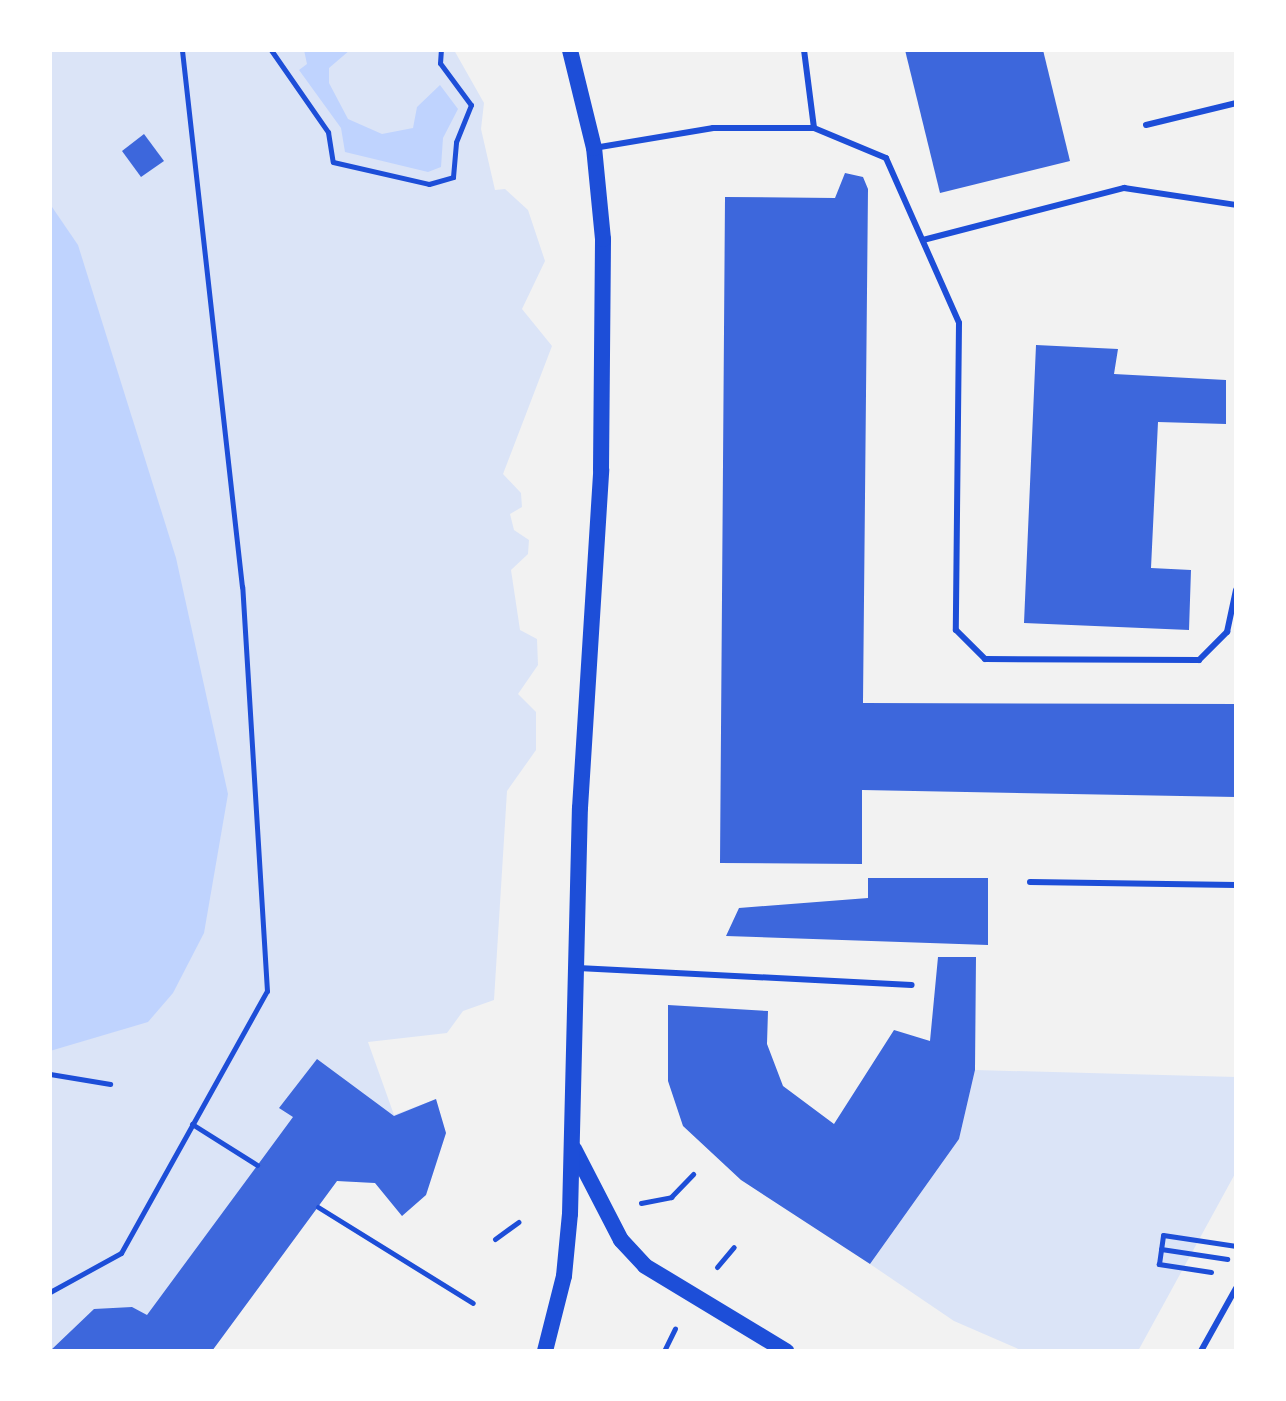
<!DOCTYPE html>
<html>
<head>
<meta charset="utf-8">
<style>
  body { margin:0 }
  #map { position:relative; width:1286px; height:1401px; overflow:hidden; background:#f2f2f2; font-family:Roboto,sans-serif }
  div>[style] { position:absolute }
  .green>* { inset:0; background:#dbe4f7 }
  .water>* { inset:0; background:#bfd3fe }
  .building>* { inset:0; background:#3d67dc }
  .path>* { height:5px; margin:-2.5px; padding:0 2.5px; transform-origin:2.5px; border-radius:2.5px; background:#1d4ed8 }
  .service>* { height:6px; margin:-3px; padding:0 3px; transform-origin:3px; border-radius:3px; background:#1d4ed8 }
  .secondary>* { height:16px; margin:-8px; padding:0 8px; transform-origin:8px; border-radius:8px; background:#1d4ed8 }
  span { translate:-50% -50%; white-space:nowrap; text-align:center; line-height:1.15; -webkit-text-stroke:6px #fff; paint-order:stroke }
  .frame { position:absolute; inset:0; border:52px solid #fff; pointer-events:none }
</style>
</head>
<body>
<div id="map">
  <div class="green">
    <i style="clip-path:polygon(50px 50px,454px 50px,484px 103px,481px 129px,495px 190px,505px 189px,528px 210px,545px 261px,522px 309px,552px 346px,503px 474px,521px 493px,522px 507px,510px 514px,514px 530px,529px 540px,528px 554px,511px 570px,520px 630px,537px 639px,538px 665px,518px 694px,536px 712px,536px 750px,507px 791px,494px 1000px,463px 1011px,447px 1033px,368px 1042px,394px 1115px,436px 1099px,446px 1133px,426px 1195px,402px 1216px,375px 1183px,337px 1181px,212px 1351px,50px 1351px)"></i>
    <i style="clip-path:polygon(975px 1070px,1236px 1077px,1236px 1172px,1138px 1351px,1023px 1351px,954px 1321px,870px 1264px,959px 1139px)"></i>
  </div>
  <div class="water">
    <i style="clip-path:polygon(304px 50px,350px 50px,329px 68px,329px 83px,348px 119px,382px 134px,413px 128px,417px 107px,440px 85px,458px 109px,443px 138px,441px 167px,428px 172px,345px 152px,341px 128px,299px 70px,307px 64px)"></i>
    <i style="clip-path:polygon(50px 204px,78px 245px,176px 558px,228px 794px,204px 933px,173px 993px,148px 1022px,50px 1051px)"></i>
  </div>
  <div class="building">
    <i style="clip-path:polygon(905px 50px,1043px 50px,1070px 161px,940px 193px)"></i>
    <i style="clip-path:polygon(144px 134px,164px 161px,141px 177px,122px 151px)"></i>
    <i style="clip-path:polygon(845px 173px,863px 177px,868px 189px,863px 703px,1236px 704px,1236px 797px,862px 790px,862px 864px,720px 863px,725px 197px,835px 198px)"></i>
    <i style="clip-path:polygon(1036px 345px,1118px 349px,1114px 374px,1226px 380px,1226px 424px,1158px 422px,1151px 568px,1191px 570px,1189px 630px,1024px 623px)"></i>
    <i style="clip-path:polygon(868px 878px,988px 878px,988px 945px,726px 936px,739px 908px,868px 898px)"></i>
    <i style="clip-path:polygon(938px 957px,976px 957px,975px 1070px,959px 1139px,870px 1264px,741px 1180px,683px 1126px,668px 1081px,668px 1005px,768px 1011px,767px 1044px,783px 1086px,834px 1124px,894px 1030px,930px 1041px)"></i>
    <i style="clip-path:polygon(317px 1059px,394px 1116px,436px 1099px,446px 1133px,426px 1195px,402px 1216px,375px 1183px,337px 1181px,212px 1351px,50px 1351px,94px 1309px,132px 1307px,147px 1315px,293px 1117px,279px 1108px)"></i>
  </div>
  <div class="path">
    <i style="left:271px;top:50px;width:100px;rotate:55.2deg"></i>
    <i style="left:328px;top:132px;width:30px;rotate:81deg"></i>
    <i style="left:333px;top:162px;width:98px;rotate:12.9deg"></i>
    <i style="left:429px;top:184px;width:25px;rotate:-16deg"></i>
    <i style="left:453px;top:177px;width:35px;rotate:-85deg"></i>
    <i style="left:456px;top:142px;width:40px;rotate:-68deg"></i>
    <i style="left:471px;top:105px;width:52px;rotate:-126.4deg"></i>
    <i style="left:440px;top:63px;width:13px;rotate:-86deg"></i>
    <i style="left:50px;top:1074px;width:61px;rotate:9.5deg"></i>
    <i style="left:192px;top:1124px;width:77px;rotate:32.2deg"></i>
    <i style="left:641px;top:1203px;width:31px;rotate:-11deg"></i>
    <i style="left:671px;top:1197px;width:32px;rotate:-46deg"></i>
    <i style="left:318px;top:1207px;width:182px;rotate:31.8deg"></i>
    <i style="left:495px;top:1239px;width:29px;rotate:-36deg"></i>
    <i style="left:1161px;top:1249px;width:67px;rotate:8.6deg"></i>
    <i style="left:717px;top:1267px;width:26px;rotate:-50deg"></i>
    <i style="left:1211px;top:1272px;width:53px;rotate:-171.3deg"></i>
    <i style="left:1159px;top:1264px;width:29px;rotate:-82deg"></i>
    <i style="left:1163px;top:1235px;width:74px;rotate:8.6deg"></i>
    <i style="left:50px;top:1292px;width:81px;rotate:-28.8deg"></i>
    <i style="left:121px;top:1253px;width:300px;rotate:-60.9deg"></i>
    <i style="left:267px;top:991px;width:405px;rotate:-93.5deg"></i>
    <i style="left:242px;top:587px;width:540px;rotate:-96.38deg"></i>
    <i style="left:664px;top:1351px;width:25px;rotate:-64deg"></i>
  </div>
  <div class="service">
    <i style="left:1146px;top:125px;width:93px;rotate:-13.7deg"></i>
    <i style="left:814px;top:128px;width:78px;rotate:22.6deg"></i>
    <i style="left:886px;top:158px;width:180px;rotate:66.1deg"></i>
    <i style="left:959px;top:323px;width:307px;rotate:90.6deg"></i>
    <i style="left:956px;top:630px;width:41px;rotate:45deg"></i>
    <i style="left:985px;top:659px;width:214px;rotate:0.3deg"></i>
    <i style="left:1199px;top:660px;width:40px;rotate:-45deg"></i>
    <i style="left:1227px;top:632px;width:43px;rotate:-77.9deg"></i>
    <i style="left:594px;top:148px;width:121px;rotate:-9.5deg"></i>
    <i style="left:713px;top:128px;width:101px"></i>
    <i style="left:814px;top:128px;width:79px;rotate:-97.3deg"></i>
    <i style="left:923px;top:240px;width:208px;rotate:-14.5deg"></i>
    <i style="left:1124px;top:188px;width:113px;rotate:8.6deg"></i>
    <i style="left:1030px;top:882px;width:206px;rotate:0.8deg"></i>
    <i style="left:578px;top:968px;width:334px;rotate:2.9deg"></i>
    <i style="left:1201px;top:1351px;width:72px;rotate:-60.9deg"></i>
  </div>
  <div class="secondary">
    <i style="left:574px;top:1149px;width:102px;rotate:62.7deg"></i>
    <i style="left:621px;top:1240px;width:35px;rotate:47deg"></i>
    <i style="left:645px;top:1266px;width:165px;rotate:31.1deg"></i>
    <i style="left:545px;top:1351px;width:77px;rotate:-75.8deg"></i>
    <i style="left:564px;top:1276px;width:62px;rotate:-84.5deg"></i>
    <i style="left:570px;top:1214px;width:406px;rotate:-88.6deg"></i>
    <i style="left:580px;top:808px;width:339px;rotate:-86.4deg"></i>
    <i style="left:601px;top:470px;width:231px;rotate:-89.5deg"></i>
    <i style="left:603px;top:239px;width:91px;rotate:-95.6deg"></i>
    <i style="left:594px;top:148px;width:101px;rotate:-103.8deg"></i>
  </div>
  <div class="frame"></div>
</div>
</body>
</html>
